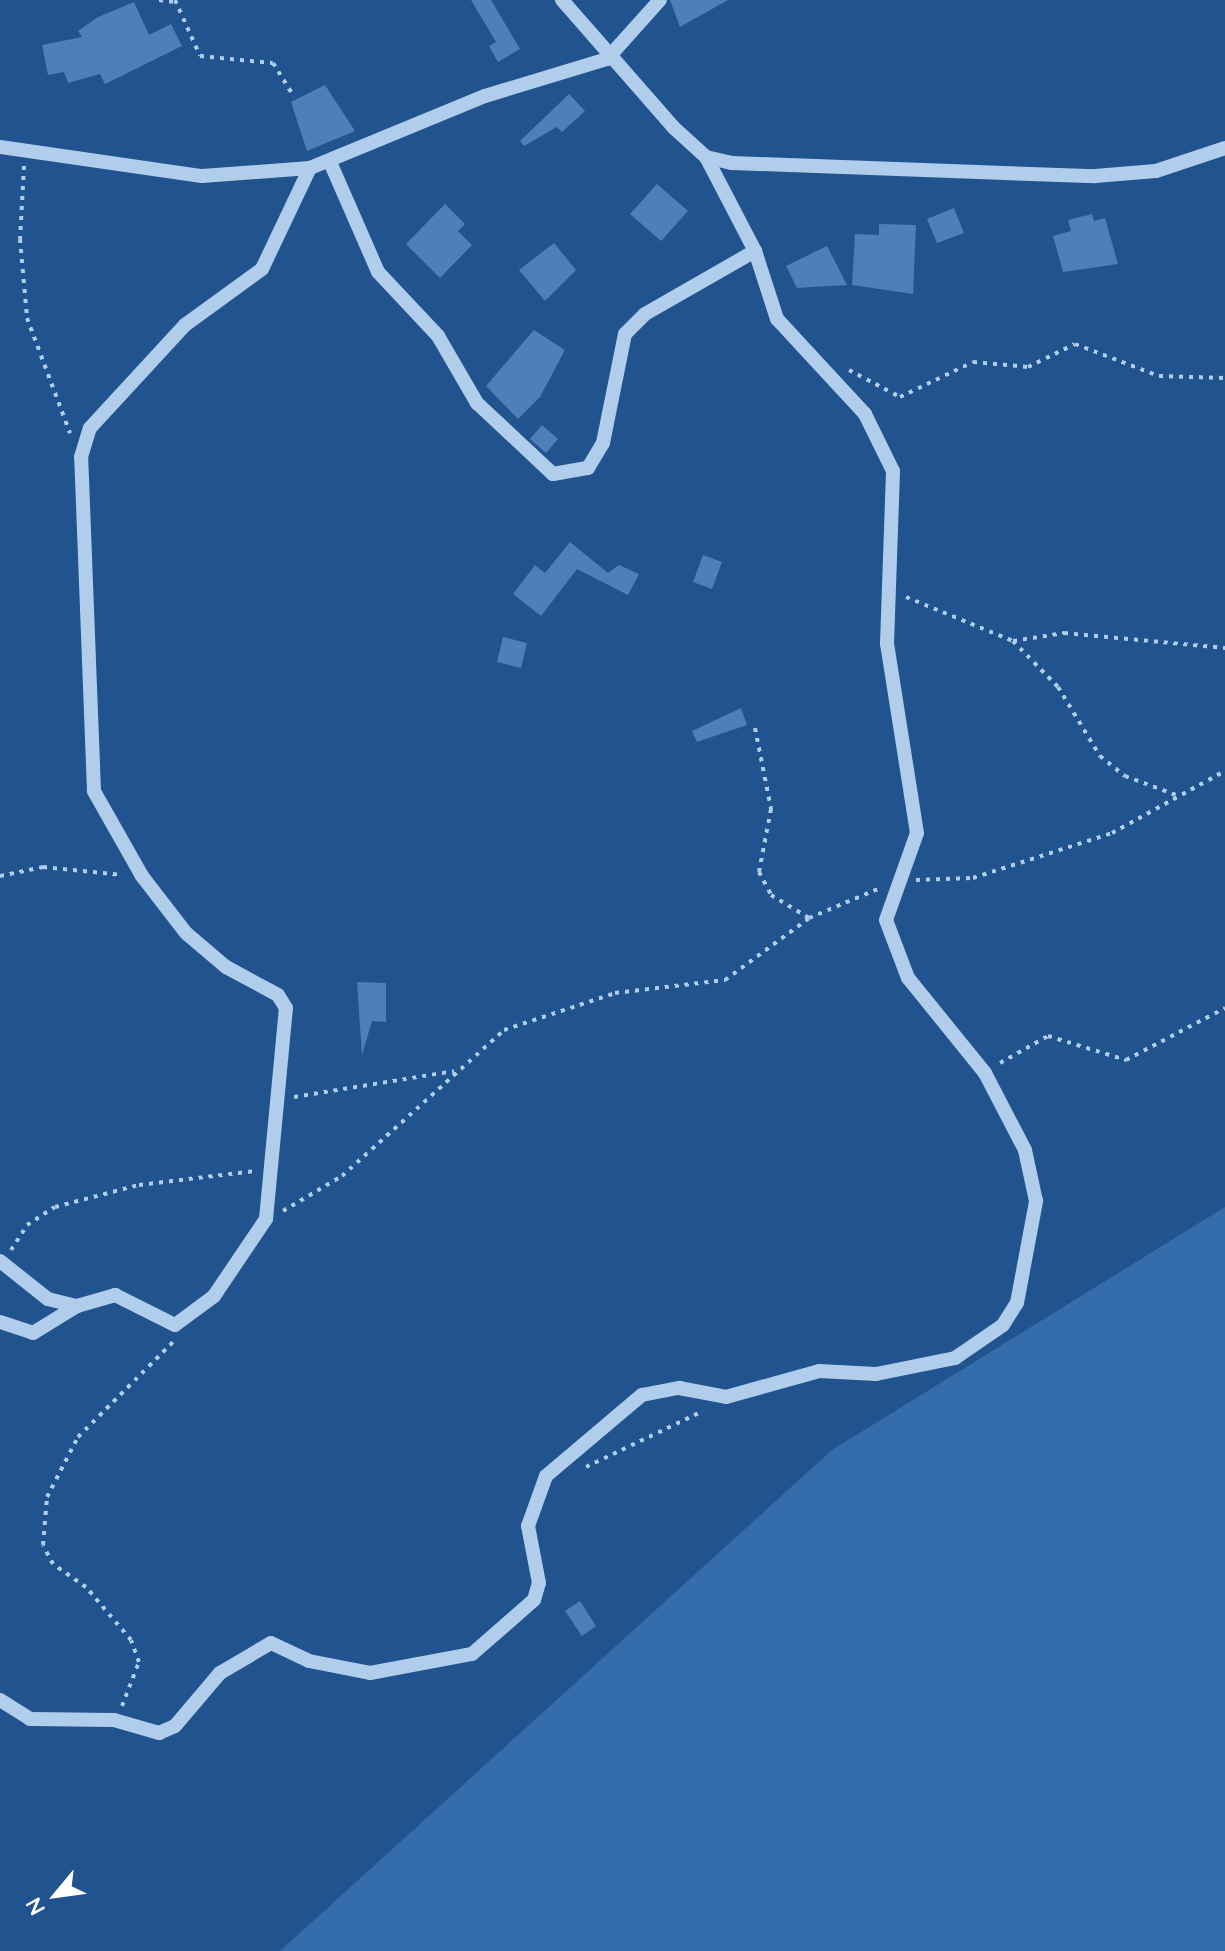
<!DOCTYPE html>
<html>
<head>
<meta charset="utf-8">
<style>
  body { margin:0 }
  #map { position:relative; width:1225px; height:1951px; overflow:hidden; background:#21538e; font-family:Quicksand,sans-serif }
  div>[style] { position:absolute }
  .green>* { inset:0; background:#356dac }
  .building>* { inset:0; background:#4e7fb8 }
  .path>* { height:4px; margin-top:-2px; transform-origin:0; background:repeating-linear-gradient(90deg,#b1cdec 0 4px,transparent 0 10px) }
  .minor>* { height:14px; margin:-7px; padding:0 7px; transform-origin:7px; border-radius:7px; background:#b1cdec }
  span { translate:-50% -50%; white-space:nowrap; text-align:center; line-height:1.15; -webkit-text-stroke:6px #21538e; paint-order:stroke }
  .north { position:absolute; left:16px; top:1855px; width:80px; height:80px; -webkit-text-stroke:6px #21538e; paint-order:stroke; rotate:241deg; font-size:22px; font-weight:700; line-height:32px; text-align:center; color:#fff }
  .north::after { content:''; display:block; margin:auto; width:28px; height:36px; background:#fff; clip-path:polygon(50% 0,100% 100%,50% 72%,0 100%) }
</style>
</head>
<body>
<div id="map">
  <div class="green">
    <i style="clip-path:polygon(1225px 1207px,1225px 1951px,280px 1951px,832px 1450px)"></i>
  </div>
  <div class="building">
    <i style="clip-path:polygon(471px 0,491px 0,520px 49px,498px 62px,489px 46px,496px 42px)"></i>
    <i style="clip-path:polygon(670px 0,728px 0,680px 27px)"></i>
    <i style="clip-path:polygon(134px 2px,149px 35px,171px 24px,182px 46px,105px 84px,100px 74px,68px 83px,64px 72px,48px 75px,42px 45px,82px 37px,78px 31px,98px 17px)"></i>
    <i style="clip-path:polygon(325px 85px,355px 131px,307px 151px,291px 102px)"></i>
    <i style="clip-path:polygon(569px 94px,585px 111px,562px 132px,557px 127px,524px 146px,520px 141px)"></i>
    <i style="clip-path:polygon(657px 184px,688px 211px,661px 241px,630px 214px)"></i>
    <i style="clip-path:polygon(445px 204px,465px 224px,458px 231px,472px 245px,440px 278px,406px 244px)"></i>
    <i style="clip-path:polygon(954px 208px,964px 233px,937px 243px,927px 219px)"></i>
    <i style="clip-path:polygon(1092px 214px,1094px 221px,1105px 218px,1118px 264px,1063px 272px,1053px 236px,1071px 231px,1068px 220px)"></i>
    <i style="clip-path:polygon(879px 224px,916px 225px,913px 294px,852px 285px,855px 234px,879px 235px)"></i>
    <i style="clip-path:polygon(554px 243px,576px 270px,545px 301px,519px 270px)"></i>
    <i style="clip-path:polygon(827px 246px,847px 285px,797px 288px,786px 266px)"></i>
    <i style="clip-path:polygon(534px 330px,565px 350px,540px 397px,518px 419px,486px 386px)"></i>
    <i style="clip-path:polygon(542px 425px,558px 439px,546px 453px,530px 439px)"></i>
    <i style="clip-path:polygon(570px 542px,608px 573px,619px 565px,639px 574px,628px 595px,577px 569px,541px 616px,513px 594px,535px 565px,545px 573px)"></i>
    <i style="clip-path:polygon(703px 555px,722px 562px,712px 589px,693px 582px)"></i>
    <i style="clip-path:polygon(503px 637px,527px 643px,521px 668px,497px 662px)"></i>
    <i style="clip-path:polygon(741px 708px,747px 725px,697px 742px,692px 731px)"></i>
    <i style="clip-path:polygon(357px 982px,386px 983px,386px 1022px,372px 1021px,362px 1055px)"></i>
    <i style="clip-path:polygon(580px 1601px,596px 1626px,582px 1636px,565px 1611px)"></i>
  </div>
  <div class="path">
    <i style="left:159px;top:0;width:16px;rotate:7deg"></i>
    <i style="left:175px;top:0;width:61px;rotate:65.9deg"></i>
    <i style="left:200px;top:56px;width:73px;rotate:5.5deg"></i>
    <i style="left:273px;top:63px;width:40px;rotate:58deg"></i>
    <i style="left:24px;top:166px;width:73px;rotate:93.1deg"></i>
    <i style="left:20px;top:239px;width:79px;rotate:84.9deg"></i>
    <i style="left:27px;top:318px;width:123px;rotate:69.5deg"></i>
    <i style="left:849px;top:370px;width:58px;rotate:27.9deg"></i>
    <i style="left:900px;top:397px;width:81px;rotate:-25.6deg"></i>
    <i style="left:973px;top:362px;width:55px;rotate:5.2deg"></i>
    <i style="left:1028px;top:367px;width:52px;rotate:-26.1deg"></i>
    <i style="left:1075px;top:344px;width:90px;rotate:20.9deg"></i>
    <i style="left:1159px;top:376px;width:66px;rotate:1.7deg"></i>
    <i style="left:906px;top:597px;width:116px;rotate:22.4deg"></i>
    <i style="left:1013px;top:641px;width:52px;rotate:-8.9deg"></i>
    <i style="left:1064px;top:633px;width:162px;rotate:5.3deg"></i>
    <i style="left:1013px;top:641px;width:64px;rotate:45.6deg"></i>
    <i style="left:1058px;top:687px;width:81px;rotate:58.7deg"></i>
    <i style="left:1100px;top:756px;width:32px;rotate:39deg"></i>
    <i style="left:1125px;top:776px;width:54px;rotate:20.4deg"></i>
    <i style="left:755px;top:728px;width:83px;rotate:78.8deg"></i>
    <i style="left:771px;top:809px;width:64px;rotate:100.8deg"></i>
    <i style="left:759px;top:872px;width:26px;rotate:62deg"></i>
    <i style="left:771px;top:895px;width:44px;rotate:31.2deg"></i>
    <i style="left:0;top:876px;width:44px;rotate:-11.8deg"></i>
    <i style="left:43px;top:867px;width:80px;rotate:5.7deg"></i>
    <i style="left:916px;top:880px;width:57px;rotate:-2deg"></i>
    <i style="left:973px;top:878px;width:146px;rotate:-17.9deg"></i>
    <i style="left:1112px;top:833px;width:129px;rotate:-28.8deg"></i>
    <i style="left:1000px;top:1063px;width:55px;rotate:-29.4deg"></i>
    <i style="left:1048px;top:1036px;width:82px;rotate:17.1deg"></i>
    <i style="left:1126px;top:1060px;width:112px;rotate:-27.7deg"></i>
    <i style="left:294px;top:1097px;width:162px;rotate:-9.2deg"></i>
    <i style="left:283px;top:1211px;width:69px;rotate:-30.7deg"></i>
    <i style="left:342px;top:1176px;width:218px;rotate:-42deg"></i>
    <i style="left:504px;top:1030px;width:117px;rotate:-18.4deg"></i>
    <i style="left:615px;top:993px;width:111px;rotate:-6.7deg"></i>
    <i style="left:725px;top:980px;width:104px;rotate:-36.4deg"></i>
    <i style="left:809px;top:918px;width:75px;rotate:-22.8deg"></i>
    <i style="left:11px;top:1250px;width:30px;rotate:-57deg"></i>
    <i style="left:27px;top:1225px;width:33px;rotate:-33deg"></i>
    <i style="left:55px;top:1207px;width:87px;rotate:-14.7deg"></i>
    <i style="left:139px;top:1185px;width:117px;rotate:-6.9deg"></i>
    <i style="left:586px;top:1467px;width:130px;rotate:-25.6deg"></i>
    <i style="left:122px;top:1706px;width:47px;rotate:-68.9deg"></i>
    <i style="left:139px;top:1662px;width:23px;rotate:-110deg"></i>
    <i style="left:131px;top:1640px;width:70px;rotate:-130.3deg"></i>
    <i style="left:86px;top:1587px;width:40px;rotate:-145.1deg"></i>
    <i style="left:53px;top:1564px;width:21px;rotate:-118deg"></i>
    <i style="left:43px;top:1545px;width:48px;rotate:-85.2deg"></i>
    <i style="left:47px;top:1497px;width:68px;rotate:-62.7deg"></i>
    <i style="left:78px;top:1437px;width:136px;rotate:-45deg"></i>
  </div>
  <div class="minor">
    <i style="left:562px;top:0;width:169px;rotate:48.8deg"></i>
    <i style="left:673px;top:127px;width:45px;rotate:42.3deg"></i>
    <i style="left:706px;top:157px;width:27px;rotate:13deg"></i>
    <i style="left:732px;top:163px;width:363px;rotate:2.1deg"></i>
    <i style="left:1095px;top:176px;width:61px;rotate:-4.7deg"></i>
    <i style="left:1156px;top:171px;width:73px;rotate:-18.4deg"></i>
    <i style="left:0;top:147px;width:204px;rotate:8.2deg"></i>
    <i style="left:202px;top:176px;width:108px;rotate:-4.2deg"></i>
    <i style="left:310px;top:168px;width:189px;rotate:-22.4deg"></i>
    <i style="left:485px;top:96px;width:127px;rotate:-16.9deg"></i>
    <i style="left:607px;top:59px;width:79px;rotate:-48.1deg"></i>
    <i style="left:330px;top:162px;width:120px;rotate:66.4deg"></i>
    <i style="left:378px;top:272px;width:88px;rotate:46.8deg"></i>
    <i style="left:438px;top:336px;width:78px;rotate:59.8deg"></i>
    <i style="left:477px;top:403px;width:104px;rotate:43.1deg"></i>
    <i style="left:553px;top:474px;width:36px;rotate:-10deg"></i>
    <i style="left:588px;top:468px;width:29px;rotate:-59deg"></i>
    <i style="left:603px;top:443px;width:111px;rotate:-78.6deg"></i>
    <i style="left:625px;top:334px;width:28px;rotate:-45deg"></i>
    <i style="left:645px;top:314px;width:127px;rotate:-29.8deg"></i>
    <i style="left:0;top:1261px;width:61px;rotate:38.4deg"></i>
    <i style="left:48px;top:1299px;width:30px;rotate:14deg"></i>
    <i style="left:77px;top:1306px;width:40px;rotate:-16deg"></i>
    <i style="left:115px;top:1295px;width:67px;rotate:26.6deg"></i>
    <i style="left:175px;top:1325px;width:49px;rotate:-36.6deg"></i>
    <i style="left:214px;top:1296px;width:93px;rotate:-56deg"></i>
    <i style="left:266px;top:1219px;width:212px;rotate:-84.6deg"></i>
    <i style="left:286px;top:1008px;width:15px;rotate:-122deg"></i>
    <i style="left:278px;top:995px;width:59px;rotate:-151.7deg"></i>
    <i style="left:226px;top:967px;width:52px;rotate:-139.6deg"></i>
    <i style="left:186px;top:933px;width:72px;rotate:-127.7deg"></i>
    <i style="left:142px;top:876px;width:98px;rotate:-119.5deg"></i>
    <i style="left:94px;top:791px;width:334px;rotate:-92.2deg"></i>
    <i style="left:81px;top:457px;width:30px;rotate:-73deg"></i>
    <i style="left:90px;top:428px;width:140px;rotate:-47.3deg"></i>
    <i style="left:185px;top:325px;width:95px;rotate:-36deg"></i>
    <i style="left:262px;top:269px;width:112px;rotate:-64.6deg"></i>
    <i style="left:0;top:1322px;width:35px;rotate:18deg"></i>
    <i style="left:33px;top:1333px;width:52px;rotate:-31.5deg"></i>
    <i style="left:0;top:1700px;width:36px;rotate:32deg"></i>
    <i style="left:30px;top:1719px;width:84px;rotate:0.7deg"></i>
    <i style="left:114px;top:1720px;width:47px;rotate:16.1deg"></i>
    <i style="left:159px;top:1733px;width:17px;rotate:-24deg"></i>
    <i style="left:175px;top:1726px;width:70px;rotate:-49.7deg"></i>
    <i style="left:220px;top:1673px;width:59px;rotate:-30.5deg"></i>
    <i style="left:271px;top:1643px;width:42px;rotate:25.3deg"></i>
    <i style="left:309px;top:1661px;width:62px;rotate:11.1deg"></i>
    <i style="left:370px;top:1673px;width:104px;rotate:-10.6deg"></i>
    <i style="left:472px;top:1654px;width:82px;rotate:-41.1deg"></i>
    <i style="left:534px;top:1600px;width:18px;rotate:-74deg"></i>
    <i style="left:539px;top:1583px;width:58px;rotate:-100.9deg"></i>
    <i style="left:528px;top:1526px;width:53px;rotate:-70.2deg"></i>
    <i style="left:546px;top:1476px;width:126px;rotate:-40.2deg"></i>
    <i style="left:642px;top:1395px;width:38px;rotate:-11deg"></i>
    <i style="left:679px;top:1388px;width:48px;rotate:10.8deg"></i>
    <i style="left:726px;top:1397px;width:97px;rotate:-15.6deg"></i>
    <i style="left:819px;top:1371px;width:57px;rotate:3deg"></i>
    <i style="left:876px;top:1374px;width:81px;rotate:-11.4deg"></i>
    <i style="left:955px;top:1358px;width:58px;rotate:-34.5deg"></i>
    <i style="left:1003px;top:1325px;width:26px;rotate:-58deg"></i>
    <i style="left:1017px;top:1303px;width:104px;rotate:-79.4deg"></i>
    <i style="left:1036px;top:1201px;width:52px;rotate:-102.2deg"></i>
    <i style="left:1025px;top:1150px;width:87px;rotate:-117.5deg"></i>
    <i style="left:985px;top:1073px;width:122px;rotate:-129deg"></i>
    <i style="left:908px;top:978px;width:62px;rotate:-110.8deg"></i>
    <i style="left:886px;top:920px;width:92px;rotate:-70.4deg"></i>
    <i style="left:917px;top:833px;width:191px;rotate:-99deg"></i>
    <i style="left:887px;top:644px;width:173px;rotate:-88deg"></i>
    <i style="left:893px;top:471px;width:64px;rotate:-116.2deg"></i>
    <i style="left:865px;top:414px;width:129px;rotate:-132.8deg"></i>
    <i style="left:777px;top:319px;width:71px;rotate:-107.9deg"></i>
    <i style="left:755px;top:251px;width:106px;rotate:-117.5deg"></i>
  </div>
  <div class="north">N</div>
</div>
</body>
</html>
